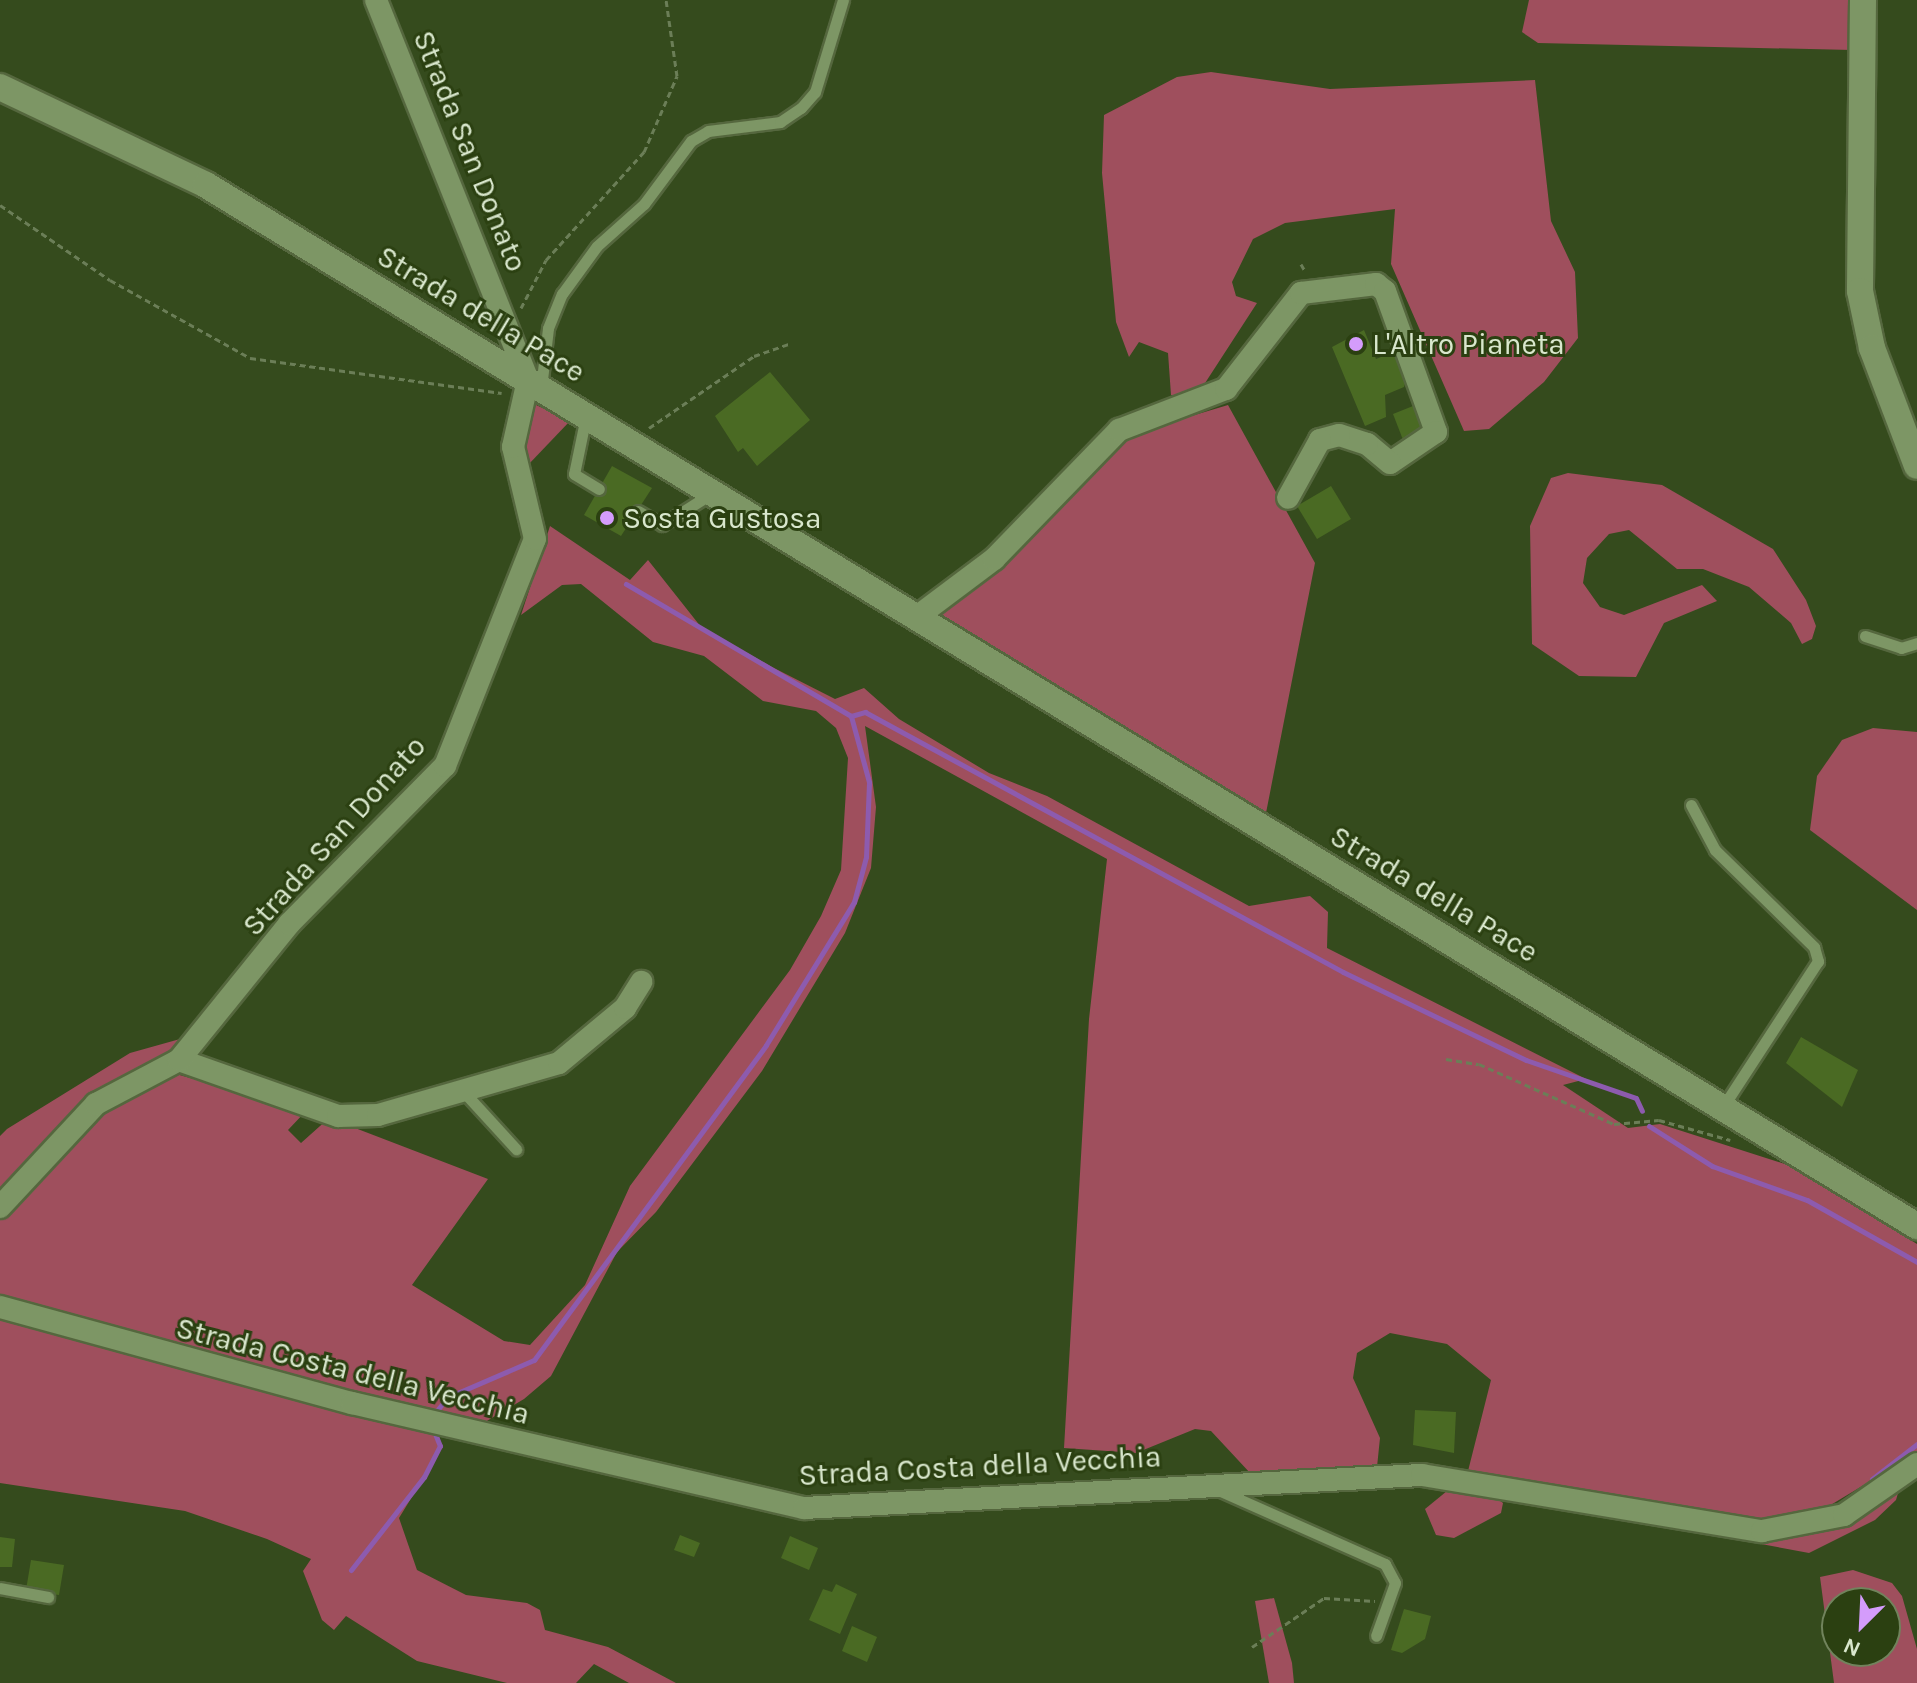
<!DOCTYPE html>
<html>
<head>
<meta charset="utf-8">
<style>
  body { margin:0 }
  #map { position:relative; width:1917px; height:1683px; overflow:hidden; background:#354b1d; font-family:Karla,sans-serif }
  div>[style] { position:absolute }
  .green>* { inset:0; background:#9f4f5d }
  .stream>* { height:5px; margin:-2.5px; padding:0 2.5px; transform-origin:2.5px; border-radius:2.5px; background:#8d5bae }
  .building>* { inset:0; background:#4a6a23 }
  .path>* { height:3px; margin-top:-1.5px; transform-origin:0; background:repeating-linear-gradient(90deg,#6b7e57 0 6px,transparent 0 10px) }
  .roads { filter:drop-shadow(2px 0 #55673e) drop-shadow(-2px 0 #55673e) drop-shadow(0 2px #55673e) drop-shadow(0 -2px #55673e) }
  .service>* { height:11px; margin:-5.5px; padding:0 5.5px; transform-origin:5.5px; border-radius:5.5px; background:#7d9665 }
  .minor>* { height:22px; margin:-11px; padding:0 11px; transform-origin:11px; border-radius:11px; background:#7d9665 }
  .tertiary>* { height:26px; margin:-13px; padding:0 13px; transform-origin:13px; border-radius:13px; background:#7d9665 }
  .dots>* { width:22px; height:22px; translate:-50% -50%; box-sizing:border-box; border:4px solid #2b4011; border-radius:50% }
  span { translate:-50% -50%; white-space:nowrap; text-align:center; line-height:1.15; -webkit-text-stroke:6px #2b4011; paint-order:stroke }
  .street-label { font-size:30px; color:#d9e7cd }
  .poi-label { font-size:30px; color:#d9e7cd }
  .left { translate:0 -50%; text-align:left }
  .north { position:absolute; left:1821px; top:1587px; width:80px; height:80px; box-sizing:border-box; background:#2b4011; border:2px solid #71835c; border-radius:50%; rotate:204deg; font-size:22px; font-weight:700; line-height:32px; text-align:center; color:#d9e7cd }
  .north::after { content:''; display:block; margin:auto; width:28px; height:36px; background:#d49cfb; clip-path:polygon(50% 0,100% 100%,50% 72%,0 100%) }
</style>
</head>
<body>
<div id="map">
  <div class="green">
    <i style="clip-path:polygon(1529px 0,1856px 0,1852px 50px,1538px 43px,1522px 32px)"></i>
    <i style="clip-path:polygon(1211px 72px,1330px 89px,1535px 80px,1551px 221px,1575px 272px,1578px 338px,1544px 382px,1489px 429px,1464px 431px,1391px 264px,1395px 209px,1285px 223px,1253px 239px,1232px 282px,1236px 296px,1257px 303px,1196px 397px,1171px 395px,1168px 353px,1139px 342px,1129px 357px,1116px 322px,1102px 173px,1104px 115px,1177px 77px)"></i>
    <i style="clip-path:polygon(534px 404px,570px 421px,528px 465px,524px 434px)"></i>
    <i style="clip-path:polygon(1228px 405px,1315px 563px,1266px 813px,936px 618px,1011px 558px,1128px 435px)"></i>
    <i style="clip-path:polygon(1568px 473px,1662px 485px,1773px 549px,1806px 600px,1816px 626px,1812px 639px,1802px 644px,1791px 623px,1749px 587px,1703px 569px,1677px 569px,1629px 530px,1609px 534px,1587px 558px,1583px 583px,1600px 607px,1624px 615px,1702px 585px,1717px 601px,1664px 623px,1636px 677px,1579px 676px,1532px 644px,1530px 526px,1551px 478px)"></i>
    <i style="clip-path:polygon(550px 526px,630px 580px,648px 560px,701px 627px,772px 667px,835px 699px,864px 688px,899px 719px,989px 773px,1047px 796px,1249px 906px,1310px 896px,1328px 912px,1327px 948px,1586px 1079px,1563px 1085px,1628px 1128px,1660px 1124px,1791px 1166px,1917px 1244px,1917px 1453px,1824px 1509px,1784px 1519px,1727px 1518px,1467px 1475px,1491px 1380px,1447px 1344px,1390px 1333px,1357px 1353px,1353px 1378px,1380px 1438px,1377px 1467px,1251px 1474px,1211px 1431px,1195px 1429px,1136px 1453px,1064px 1448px,1089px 1019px,1107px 859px,865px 726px,876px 807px,871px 868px,845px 933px,762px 1071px,656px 1212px,617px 1252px,551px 1376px,524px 1399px,480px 1425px,0 1300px,0 1212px,93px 1114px,169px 1072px,306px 1111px,288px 1130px,301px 1143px,329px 1118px,488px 1179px,412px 1285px,504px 1341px,530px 1345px,585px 1285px,630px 1186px,790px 970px,821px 916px,841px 870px,848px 758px,836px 728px,816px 711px,763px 701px,704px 656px,653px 642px,581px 584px,562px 585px,521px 615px)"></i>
    <i style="clip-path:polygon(1873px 728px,1917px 732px,1917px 910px,1810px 830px,1817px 776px,1842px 740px)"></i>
    <i style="clip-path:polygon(180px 1039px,184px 1046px,103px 1095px,0 1199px,0 1136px,7px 1129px,130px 1053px)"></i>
    <i style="clip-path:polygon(0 1317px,438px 1432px,442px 1448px,399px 1518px,417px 1570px,466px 1595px,527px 1603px,540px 1610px,545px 1630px,608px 1647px,676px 1683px,629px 1683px,594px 1664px,576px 1683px,507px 1683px,417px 1661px,346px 1616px,334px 1630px,322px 1620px,303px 1571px,311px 1559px,267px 1539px,185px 1511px,0 1483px)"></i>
    <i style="clip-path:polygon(1901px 1483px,1896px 1500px,1875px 1520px,1809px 1553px,1707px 1534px,1761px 1539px)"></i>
    <i style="clip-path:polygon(1447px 1491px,1490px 1493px,1503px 1503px,1501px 1513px,1454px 1538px,1436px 1535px,1425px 1509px)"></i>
    <i style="clip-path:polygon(evenodd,1853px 1570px,1892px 1583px,1902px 1596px,1917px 1649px,1917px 1683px,1834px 1683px,1820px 1577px,1853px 1570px,1885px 1603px,1885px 1651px,1837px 1651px,1837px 1603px,1885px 1603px)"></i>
    <i style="clip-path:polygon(1274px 1598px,1292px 1663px,1294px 1683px,1269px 1683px,1255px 1601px)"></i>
  </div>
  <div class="stream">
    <i style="left:851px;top:716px;width:15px;rotate:-16deg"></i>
    <i style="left:865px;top:712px;width:544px;rotate:28.54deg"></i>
    <i style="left:1343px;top:972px;width:203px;rotate:25.7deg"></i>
    <i style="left:1526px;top:1060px;width:116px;rotate:19.1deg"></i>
    <i style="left:1636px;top:1098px;width:14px;rotate:65deg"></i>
    <i style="left:1649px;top:1126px;width:75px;rotate:32.4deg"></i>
    <i style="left:1712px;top:1166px;width:101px;rotate:19.7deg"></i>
    <i style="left:1807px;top:1200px;width:126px;rotate:29.4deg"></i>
    <i style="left:438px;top:1409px;width:16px;rotate:-50deg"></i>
    <i style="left:448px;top:1397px;width:94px;rotate:-23.3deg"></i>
    <i style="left:534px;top:1360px;width:391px;rotate:-53.6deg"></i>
    <i style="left:766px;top:1045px;width:168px;rotate:-58.4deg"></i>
    <i style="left:854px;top:902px;width:47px;rotate:-75.1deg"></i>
    <i style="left:866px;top:857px;width:75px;rotate:-87.7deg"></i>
    <i style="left:869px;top:782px;width:68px;rotate:-105.3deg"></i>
    <i style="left:851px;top:716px;width:261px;rotate:-149.6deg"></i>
    <i style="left:1872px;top:1479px;width:57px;rotate:-37.9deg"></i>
    <i style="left:351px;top:1570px;width:118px;rotate:-51.9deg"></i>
    <i style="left:424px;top:1477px;width:35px;rotate:-63deg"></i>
    <i style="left:440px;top:1446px;width:16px;rotate:-112deg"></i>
  </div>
  <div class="building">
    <i style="clip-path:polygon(1364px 330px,1376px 359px,1396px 351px,1407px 376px,1404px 387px,1385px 395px,1386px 417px,1365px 426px,1332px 347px)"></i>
    <i style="clip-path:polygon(770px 372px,810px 420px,757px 466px,743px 448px,738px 452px,715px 416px)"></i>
    <i style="clip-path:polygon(1413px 406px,1425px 437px,1405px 445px,1393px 414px)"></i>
    <i style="clip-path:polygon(612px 466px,652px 488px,621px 536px,584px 515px)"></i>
    <i style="clip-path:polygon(1331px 486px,1351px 519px,1317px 539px,1297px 506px)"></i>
    <i style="clip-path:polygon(1801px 1037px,1858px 1070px,1842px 1107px,1786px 1063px)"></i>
    <i style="clip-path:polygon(1415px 1410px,1456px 1412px,1454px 1453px,1413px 1445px)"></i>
    <i style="clip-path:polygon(680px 1535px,700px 1543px,694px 1557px,674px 1550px)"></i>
    <i style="clip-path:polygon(790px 1536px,818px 1548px,809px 1570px,781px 1558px)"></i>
    <i style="clip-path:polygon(0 1537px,15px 1539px,12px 1567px,0 1567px)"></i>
    <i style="clip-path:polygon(31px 1560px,64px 1565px,59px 1595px,26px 1590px)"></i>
    <i style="clip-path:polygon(836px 1584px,857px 1594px,840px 1634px,809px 1620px,823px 1589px,832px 1592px)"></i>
    <i style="clip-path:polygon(1404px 1609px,1431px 1616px,1425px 1639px,1402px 1653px,1391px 1650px)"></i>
    <i style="clip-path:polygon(852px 1626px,877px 1637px,867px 1662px,842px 1651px)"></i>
  </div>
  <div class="path">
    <i style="left:0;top:205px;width:133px;rotate:34.3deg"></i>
    <i style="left:110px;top:280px;width:160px;rotate:29.1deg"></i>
    <i style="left:250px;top:358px;width:254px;rotate:7.9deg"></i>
    <i style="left:1301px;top:264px;width:8px;rotate:60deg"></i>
    <i style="left:521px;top:308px;width:54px;rotate:-62.5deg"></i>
    <i style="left:546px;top:260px;width:146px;rotate:-47.8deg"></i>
    <i style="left:644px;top:152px;width:83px;rotate:-66.5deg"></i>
    <i style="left:677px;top:76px;width:77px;rotate:-98.2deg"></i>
    <i style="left:649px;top:428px;width:127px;rotate:-34.4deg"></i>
    <i style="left:754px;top:356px;width:37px;rotate:-19deg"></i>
    <i style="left:1446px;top:1059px;width:33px;rotate:9deg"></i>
    <i style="left:1479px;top:1064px;width:148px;rotate:24deg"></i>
    <i style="left:1614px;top:1124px;width:45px;rotate:-5.1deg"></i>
    <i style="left:1659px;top:1120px;width:74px;rotate:15.7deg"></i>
    <i style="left:1252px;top:1647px;width:87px;rotate:-34.2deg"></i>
    <i style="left:1324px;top:1598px;width:51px;rotate:3.4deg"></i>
  </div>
  <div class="roads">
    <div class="service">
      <i style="left:541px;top:388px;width:60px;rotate:-83.3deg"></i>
      <i style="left:548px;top:328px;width:37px;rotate:-68deg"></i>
      <i style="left:562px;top:294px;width:59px;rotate:-53.9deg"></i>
      <i style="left:597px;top:246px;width:63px;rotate:-41.8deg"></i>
      <i style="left:644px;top:204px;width:79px;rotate:-53.3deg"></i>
      <i style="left:691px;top:141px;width:20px;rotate:-30deg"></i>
      <i style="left:708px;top:131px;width:73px;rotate:-7.1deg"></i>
      <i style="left:780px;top:122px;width:25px;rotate:-34deg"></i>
      <i style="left:801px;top:108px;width:21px;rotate:-49deg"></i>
      <i style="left:815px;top:92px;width:96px;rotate:-73.1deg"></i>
      <i style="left:586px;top:416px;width:59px;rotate:101.7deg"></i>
      <i style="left:574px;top:474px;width:29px;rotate:31deg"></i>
      <i style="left:638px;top:511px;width:28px;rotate:30deg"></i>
      <i style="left:662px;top:525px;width:59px;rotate:-32.6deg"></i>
      <i style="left:1865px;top:636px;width:38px;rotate:18deg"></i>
      <i style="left:1901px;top:648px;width:17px;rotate:-17deg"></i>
      <i style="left:1691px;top:805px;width:51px;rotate:61.9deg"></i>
      <i style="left:1715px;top:850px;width:139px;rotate:44.4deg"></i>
      <i style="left:1814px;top:947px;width:15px;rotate:74deg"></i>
      <i style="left:1818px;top:961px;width:174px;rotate:123.1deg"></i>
      <i style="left:463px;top:1091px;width:79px;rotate:47.6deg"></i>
      <i style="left:1216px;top:1489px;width:185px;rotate:23.9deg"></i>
      <i style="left:1385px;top:1564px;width:21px;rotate:62deg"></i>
      <i style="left:1395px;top:1583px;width:56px;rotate:109.7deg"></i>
      <i style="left:0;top:1588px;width:49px;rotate:10.6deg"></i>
    </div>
    <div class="minor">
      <i style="left:918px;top:616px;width:95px;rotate:-36.9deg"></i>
      <i style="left:994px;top:559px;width:180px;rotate:-45.9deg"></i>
      <i style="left:1119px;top:430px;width:115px;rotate:-21deg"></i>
      <i style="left:1226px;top:389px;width:122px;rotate:-52deg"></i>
      <i style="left:1301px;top:293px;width:76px;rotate:-6.8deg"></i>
      <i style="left:1376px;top:284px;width:11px;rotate:38deg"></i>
      <i style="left:1385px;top:291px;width:150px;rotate:70.1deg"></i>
      <i style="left:1436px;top:432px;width:55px;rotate:146deg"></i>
      <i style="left:1390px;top:463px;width:30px;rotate:-140deg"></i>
      <i style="left:1367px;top:444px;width:29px;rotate:-162deg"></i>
      <i style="left:1339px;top:435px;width:20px;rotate:165deg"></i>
      <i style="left:1320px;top:440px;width:66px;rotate:118.9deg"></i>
      <i style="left:179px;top:1060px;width:169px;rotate:19.4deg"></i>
      <i style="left:338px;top:1116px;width:40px;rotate:-1.4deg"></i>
      <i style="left:378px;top:1115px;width:188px;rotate:-16deg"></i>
      <i style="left:559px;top:1063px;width:86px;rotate:-39.8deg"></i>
      <i style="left:625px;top:1008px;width:31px;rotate:-58deg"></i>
      <i style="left:0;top:1207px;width:141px;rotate:-47deg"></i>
      <i style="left:96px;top:1104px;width:94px;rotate:-27.9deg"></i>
      <i style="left:179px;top:1060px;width:175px;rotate:-51deg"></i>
      <i style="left:289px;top:924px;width:222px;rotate:-45.4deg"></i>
      <i style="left:445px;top:766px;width:244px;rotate:-68.4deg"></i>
      <i style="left:535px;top:539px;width:95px;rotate:-103.4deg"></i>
      <i style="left:513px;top:447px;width:69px;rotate:-77.4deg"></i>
      <i style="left:528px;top:380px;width:409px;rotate:-111.8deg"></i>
      <i style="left:0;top:1307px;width:365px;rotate:15.3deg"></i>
      <i style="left:352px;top:1403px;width:464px;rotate:13.1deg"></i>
      <i style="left:804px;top:1508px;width:619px;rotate:-3.06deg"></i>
      <i style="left:1422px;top:1475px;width:345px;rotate:9.4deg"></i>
      <i style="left:1762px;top:1531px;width:84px;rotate:-11deg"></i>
      <i style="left:1844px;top:1515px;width:89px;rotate:-34.9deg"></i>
    </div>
    <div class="tertiary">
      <i style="left:1863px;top:0;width:291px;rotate:90.6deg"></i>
      <i style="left:1860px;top:291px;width:58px;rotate:78.1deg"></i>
      <i style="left:1872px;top:348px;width:126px;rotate:69.1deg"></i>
      <i style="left:0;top:87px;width:228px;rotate:25.4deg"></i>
      <i style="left:206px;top:185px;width:2003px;rotate:31.32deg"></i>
    </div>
  </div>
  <div class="dots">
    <i style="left:1356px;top:344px;background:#d49cfb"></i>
    <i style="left:607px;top:518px;background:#d49cfb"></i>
  </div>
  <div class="street-label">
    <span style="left:470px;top:151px;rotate:68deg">Strada San Donato</span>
    <span style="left:481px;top:314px;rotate:31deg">Strada della Pace</span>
    <span style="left:334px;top:836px;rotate:-48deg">Strada San Donato</span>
    <span style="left:1434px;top:894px;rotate:31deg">Strada della Pace</span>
    <span style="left:353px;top:1371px;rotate:14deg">Strada Costa della Vecchia</span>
    <span style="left:980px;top:1466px;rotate:-3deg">Strada Costa della Vecchia</span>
  </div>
  <div class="poi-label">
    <span class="left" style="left:1372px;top:344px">L'Altro Pianeta</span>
    <span class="left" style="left:623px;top:518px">Sosta Gustosa</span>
  </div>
  <div class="north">N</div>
</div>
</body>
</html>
